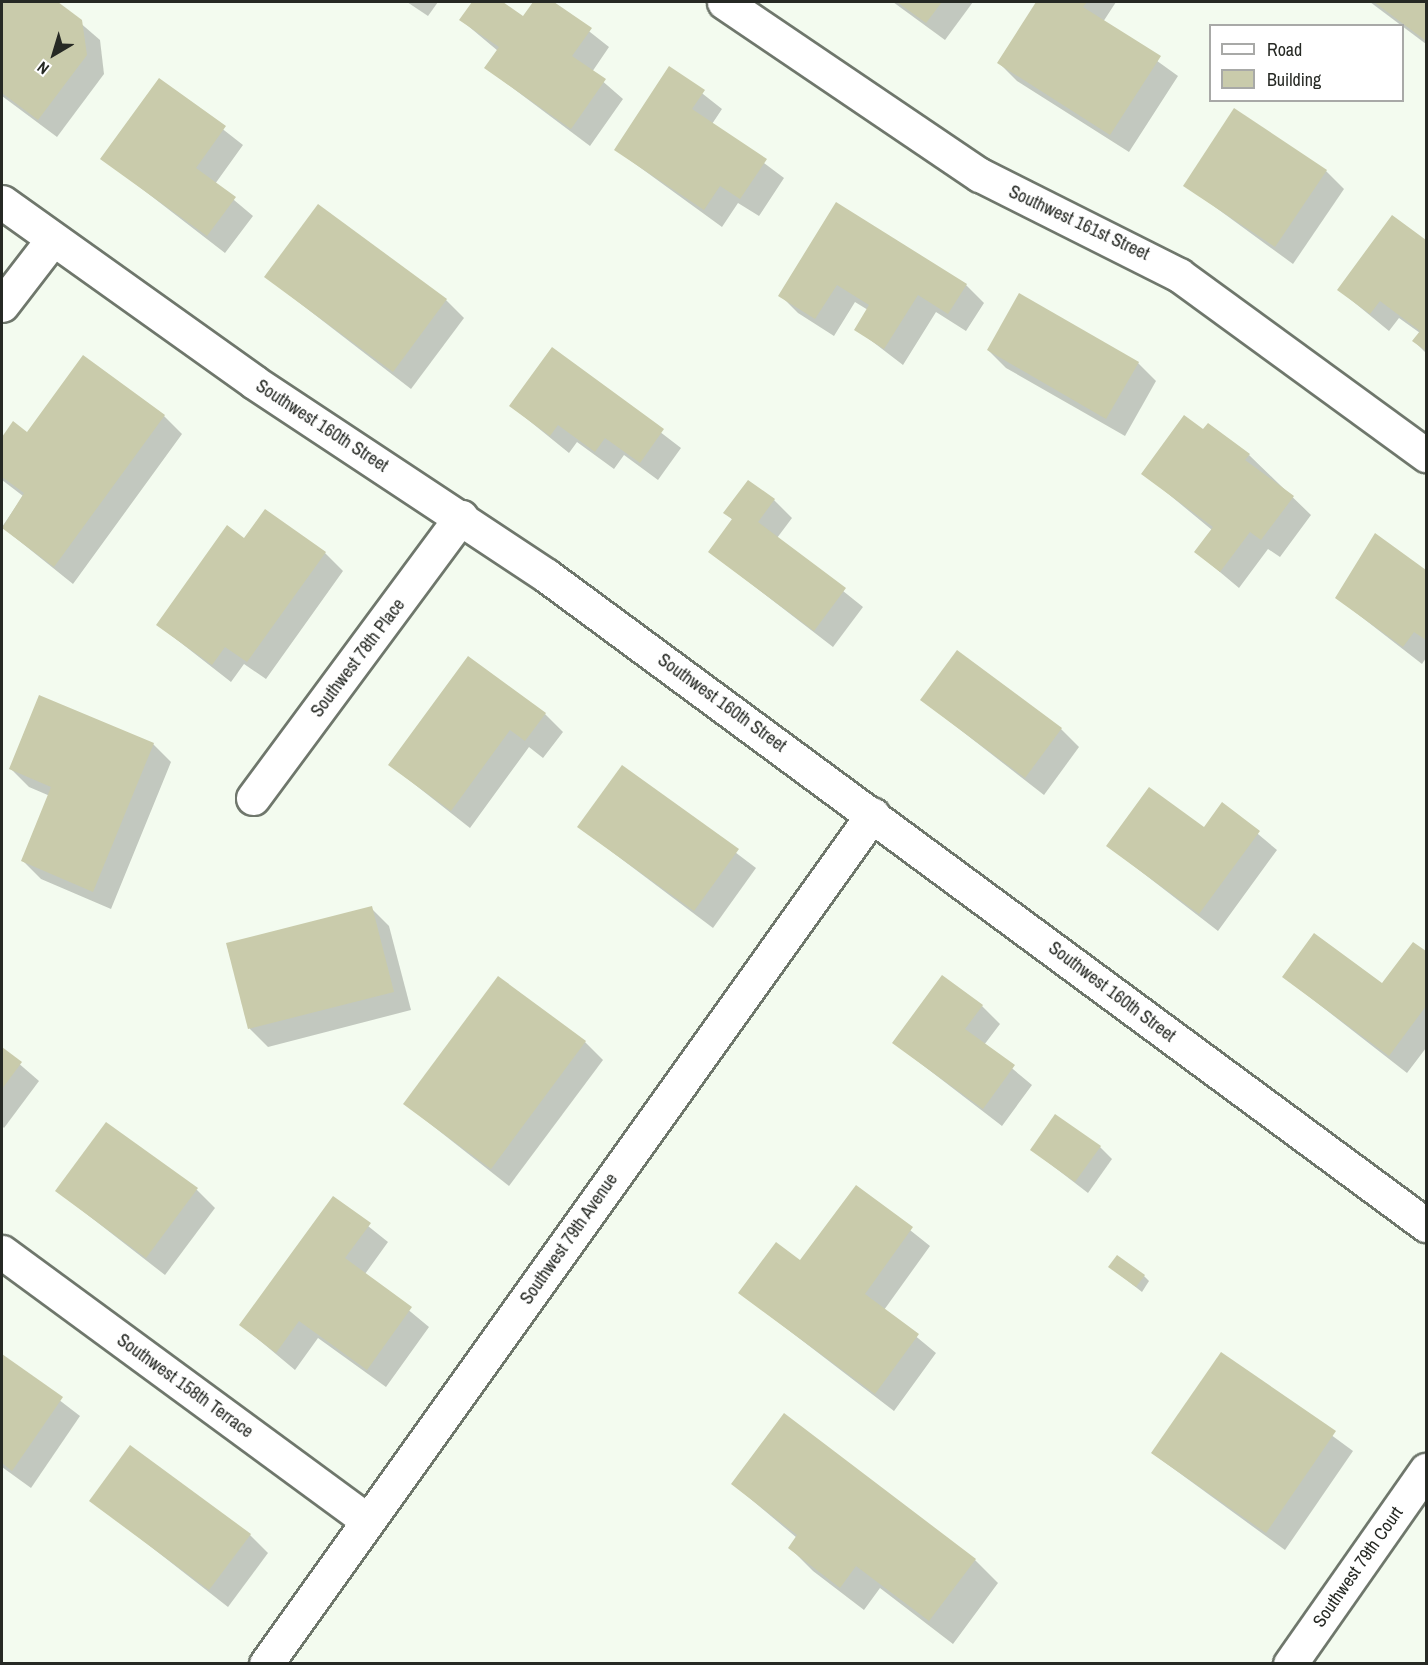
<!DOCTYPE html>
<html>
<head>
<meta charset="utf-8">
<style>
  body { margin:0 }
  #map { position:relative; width:1428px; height:1665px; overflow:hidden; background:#f3fbef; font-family:"Archivo Narrow",sans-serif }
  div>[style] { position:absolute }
  .shadow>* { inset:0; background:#0003 }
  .building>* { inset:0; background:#c9cbab }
  .roads { filter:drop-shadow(2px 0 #6f776c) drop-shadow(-2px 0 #6f776c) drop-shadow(0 2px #6f776c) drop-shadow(0 -2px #6f776c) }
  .street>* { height:33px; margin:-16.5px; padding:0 16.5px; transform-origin:16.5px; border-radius:16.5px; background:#fff }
  .secondary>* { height:33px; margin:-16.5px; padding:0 16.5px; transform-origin:16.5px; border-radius:16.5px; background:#fff }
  span { translate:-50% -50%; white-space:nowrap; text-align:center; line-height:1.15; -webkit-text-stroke:5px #fff; paint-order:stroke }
  .street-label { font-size:18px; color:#262924 }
  .frame { position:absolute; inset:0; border:3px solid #262924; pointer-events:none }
  .legend { position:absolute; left:1209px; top:24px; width:195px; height:78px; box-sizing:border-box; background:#fff; border:2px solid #a8a9a7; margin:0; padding:8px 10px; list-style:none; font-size:18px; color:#262924 }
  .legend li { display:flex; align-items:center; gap:12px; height:30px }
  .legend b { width:30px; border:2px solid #a8a9a7 }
  .north { position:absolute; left:24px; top:24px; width:60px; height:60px; -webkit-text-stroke:4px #fff; paint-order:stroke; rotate:218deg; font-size:16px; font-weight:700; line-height:24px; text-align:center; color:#262924 }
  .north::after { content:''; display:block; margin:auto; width:21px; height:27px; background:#262924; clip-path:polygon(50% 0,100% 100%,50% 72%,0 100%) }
</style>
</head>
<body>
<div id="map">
  <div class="shadow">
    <i style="clip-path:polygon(2px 2px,56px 2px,100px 40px,104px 74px,57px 137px,2px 96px)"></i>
    <i style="clip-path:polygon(407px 2px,438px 2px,428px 16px)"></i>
    <i style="clip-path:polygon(474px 2px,500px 2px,523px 18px,535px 2px,552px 2px,609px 47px,592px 72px,623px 99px,590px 146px,486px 68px,498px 51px,461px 20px)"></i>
    <i style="clip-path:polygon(893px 2px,973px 2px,945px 40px)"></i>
    <i style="clip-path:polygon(1038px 2px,1116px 2px,1103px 22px,1178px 76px,1129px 152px,1017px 81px,999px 63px)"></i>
    <i style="clip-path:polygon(1370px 2px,1426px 2px,1426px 44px)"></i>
    <i style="clip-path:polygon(670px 68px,722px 109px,712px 124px,784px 178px,759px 216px,738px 203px,722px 227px,616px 150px)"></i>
    <i style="clip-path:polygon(160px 80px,243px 145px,215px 184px,253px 216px,225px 253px,102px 158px)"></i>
    <i style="clip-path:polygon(1326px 171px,1344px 189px,1293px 264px,1185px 185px)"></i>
    <i style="clip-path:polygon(837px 204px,966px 285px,984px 303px,966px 331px,936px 312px,903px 365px,856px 329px,868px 310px,855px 302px,834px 336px,798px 313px,780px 295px)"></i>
    <i style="clip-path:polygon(1393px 217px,1426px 242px,1426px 353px,1414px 341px,1420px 333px,1399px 318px,1389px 331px,1339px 290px)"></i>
    <i style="clip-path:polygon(266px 277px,446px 300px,464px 318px,411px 389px)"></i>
    <i style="clip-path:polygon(552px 349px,681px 448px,658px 480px,624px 455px,614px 469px,577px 442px,569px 453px,511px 406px)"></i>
    <i style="clip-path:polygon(988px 350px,1138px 363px,1156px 381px,1125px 436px,1006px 368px)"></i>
    <i style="clip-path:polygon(164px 416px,182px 434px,73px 584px,2px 527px,23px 496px,2px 480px,2px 440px,13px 424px,27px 434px)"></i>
    <i style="clip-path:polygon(1249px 455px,1311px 515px,1280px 557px,1268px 549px,1239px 588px,1196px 552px,1212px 530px,1143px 473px)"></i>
    <i style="clip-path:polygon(774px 500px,792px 518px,777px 538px,863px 607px,833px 647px,710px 552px,733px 520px,725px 513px)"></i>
    <i style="clip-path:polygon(1375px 535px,1426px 573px,1426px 658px,1422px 664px,1337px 598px)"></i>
    <i style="clip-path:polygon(245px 540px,325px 553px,343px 571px,266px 679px,244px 664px,231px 682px,158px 625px)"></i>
    <i style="clip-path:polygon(922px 700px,1061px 729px,1079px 747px,1044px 795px)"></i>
    <i style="clip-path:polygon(545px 714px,563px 732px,543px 758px,529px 747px,470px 828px,390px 765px)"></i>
    <i style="clip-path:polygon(153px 744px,171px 762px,111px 909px,41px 879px,23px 861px,50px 796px,29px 787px,11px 769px)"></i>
    <i style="clip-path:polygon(623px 767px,756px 868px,713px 928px,579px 827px)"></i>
    <i style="clip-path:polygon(1222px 804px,1277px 850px,1218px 931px,1108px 846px,1204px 829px)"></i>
    <i style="clip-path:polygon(371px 908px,389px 926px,411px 1010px,268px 1047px,250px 1029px,227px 945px)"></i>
    <i style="clip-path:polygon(1414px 944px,1426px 953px,1426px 1048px,1407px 1073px,1284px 977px,1383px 985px)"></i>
    <i style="clip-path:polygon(982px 1006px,1000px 1024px,984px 1045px,1032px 1085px,1002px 1126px,894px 1043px)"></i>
    <i style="clip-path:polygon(585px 1042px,603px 1060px,509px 1186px,405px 1104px)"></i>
    <i style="clip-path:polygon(2px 1049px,39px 1081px,4px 1128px,2px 1126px)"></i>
    <i style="clip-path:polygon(1100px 1147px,1112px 1159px,1088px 1193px,1032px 1150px)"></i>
    <i style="clip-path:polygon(856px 1187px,930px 1246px,884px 1310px,936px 1353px,894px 1411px,740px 1293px,800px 1263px)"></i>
    <i style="clip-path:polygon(197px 1190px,215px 1208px,165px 1275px,57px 1191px)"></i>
    <i style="clip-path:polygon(333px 1198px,388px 1242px,365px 1274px,429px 1327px,386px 1387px,318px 1338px,295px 1370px,241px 1325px)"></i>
    <i style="clip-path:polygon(1110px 1267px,1144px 1276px,1149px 1281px,1142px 1292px)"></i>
    <i style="clip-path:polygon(1221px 1354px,1353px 1451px,1285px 1550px,1152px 1453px)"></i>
    <i style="clip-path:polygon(2px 1356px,80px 1416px,31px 1488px,2px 1467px)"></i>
    <i style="clip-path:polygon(733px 1484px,975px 1560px,998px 1583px,953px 1644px,880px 1588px,864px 1610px,813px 1571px,790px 1548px,797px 1538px)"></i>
    <i style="clip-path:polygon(91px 1500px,250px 1535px,268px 1553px,228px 1607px)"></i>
  </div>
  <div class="building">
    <i style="clip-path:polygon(2px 2px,58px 2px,82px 20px,87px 55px,38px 120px,2px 93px)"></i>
    <i style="clip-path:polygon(472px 2px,503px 2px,523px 16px,533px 2px,554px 2px,592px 28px,572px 56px,606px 79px,571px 129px,484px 68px,499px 47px,459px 20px)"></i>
    <i style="clip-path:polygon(897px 2px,942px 2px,926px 23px)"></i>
    <i style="clip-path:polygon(1036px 2px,1087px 2px,1083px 7px,1161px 56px,1110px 135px,997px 63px)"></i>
    <i style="clip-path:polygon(1374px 2px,1426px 2px,1426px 41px)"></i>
    <i style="clip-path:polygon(669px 66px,705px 90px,692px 109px,767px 159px,740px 199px,720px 186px,704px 210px,614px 150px)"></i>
    <i style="clip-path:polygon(159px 78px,226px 126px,196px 168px,236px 197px,207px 236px,100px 159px)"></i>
    <i style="clip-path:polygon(1234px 108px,1327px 170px,1275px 247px,1183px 186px)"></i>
    <i style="clip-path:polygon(836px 202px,967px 284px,948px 314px,918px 295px,884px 349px,854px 330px,869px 305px,837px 285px,815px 319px,778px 296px)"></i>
    <i style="clip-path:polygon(318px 204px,447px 299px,393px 372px,264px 277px)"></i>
    <i style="clip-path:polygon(1392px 215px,1426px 240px,1426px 351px,1412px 341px,1420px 331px,1380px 301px,1370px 314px,1337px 290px)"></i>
    <i style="clip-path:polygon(1019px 293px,1139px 362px,1106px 419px,987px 350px)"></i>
    <i style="clip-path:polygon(552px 347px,664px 429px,640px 463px,605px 438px,595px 452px,558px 425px,550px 436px,509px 406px)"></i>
    <i style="clip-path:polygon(83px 355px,165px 415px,54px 567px,2px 528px,24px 493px,2px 477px,2px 437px,13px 421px,27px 432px)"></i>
    <i style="clip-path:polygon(1184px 415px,1203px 429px,1208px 423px,1250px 454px,1245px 460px,1294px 496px,1261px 540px,1250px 532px,1220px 572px,1194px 552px,1213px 527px,1141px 474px)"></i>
    <i style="clip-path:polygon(748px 480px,775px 499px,758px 522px,846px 588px,814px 631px,708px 552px,732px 519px,723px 513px)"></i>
    <i style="clip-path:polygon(265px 509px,326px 552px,247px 662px,225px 647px,212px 665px,156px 625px,227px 525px,244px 538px)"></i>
    <i style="clip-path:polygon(1375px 533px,1426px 570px,1426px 640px,1414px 632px,1403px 647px,1335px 598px)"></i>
    <i style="clip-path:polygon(957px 650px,1062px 728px,1025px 778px,920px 700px)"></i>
    <i style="clip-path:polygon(468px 656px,546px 713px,525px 741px,510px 730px,451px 811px,388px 765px)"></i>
    <i style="clip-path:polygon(39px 695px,154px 743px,93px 892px,21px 861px,51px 787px,9px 769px)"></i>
    <i style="clip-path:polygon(622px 765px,739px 849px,694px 911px,577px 827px)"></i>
    <i style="clip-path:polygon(1149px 787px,1204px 827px,1222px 802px,1260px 831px,1199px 914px,1106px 846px)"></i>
    <i style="clip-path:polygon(372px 906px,394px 992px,248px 1029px,226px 943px)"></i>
    <i style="clip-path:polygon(1314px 933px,1382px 983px,1413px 942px,1426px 951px,1426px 1006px,1389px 1056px,1282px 977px)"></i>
    <i style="clip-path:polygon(942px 975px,983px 1005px,965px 1029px,1015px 1065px,983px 1109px,892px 1043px)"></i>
    <i style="clip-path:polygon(498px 976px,586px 1041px,491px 1169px,403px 1104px)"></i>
    <i style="clip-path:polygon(2px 1047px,22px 1062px,2px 1089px)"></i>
    <i style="clip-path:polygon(1055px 1114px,1101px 1146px,1075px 1182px,1030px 1150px)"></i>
    <i style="clip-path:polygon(106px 1122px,198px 1188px,146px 1258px,55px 1191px)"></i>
    <i style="clip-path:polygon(856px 1185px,913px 1227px,865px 1294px,919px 1334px,875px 1394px,738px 1293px,776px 1242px,800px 1260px)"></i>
    <i style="clip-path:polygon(333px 1196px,371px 1223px,345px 1258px,412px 1307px,367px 1370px,299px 1321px,276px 1353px,239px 1325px)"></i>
    <i style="clip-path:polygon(1117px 1255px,1145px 1275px,1136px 1287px,1108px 1267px)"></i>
    <i style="clip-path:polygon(1221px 1352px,1336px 1431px,1266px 1533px,1151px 1453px)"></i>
    <i style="clip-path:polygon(2px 1354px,63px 1397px,12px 1471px,2px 1463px)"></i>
    <i style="clip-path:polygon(784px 1413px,976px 1559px,929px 1621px,856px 1566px,840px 1588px,788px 1548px,797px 1535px,731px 1484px)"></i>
    <i style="clip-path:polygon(130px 1445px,251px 1534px,209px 1590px,89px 1501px)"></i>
  </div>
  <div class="roads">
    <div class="street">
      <i style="left:724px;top:2px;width:309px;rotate:34.1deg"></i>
      <i style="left:980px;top:175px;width:223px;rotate:26.7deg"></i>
      <i style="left:1179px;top:275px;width:306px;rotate:36.1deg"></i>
      <i style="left:2px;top:305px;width:82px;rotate:-52.4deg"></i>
      <i style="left:253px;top:798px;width:350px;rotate:-53.5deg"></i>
      <i style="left:2px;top:1252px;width:453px;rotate:36.3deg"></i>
      <i style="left:266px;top:1664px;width:1044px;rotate:-54.47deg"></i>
      <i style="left:1290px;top:1664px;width:237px;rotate:-55deg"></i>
    </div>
    <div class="secondary">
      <i style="left:2px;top:202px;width:310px;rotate:35.5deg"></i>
      <i style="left:254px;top:382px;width:351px;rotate:33.5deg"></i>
      <i style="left:547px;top:576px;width:1093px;rotate:36.44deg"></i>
    </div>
  </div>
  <div class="street-label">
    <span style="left:1079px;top:223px;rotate:25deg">Southwest 161st Street</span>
    <span style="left:322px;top:426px;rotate:33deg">Southwest 160th Street</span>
    <span style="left:358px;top:658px;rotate:-53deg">Southwest 78th Place</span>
    <span style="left:722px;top:703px;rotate:36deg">Southwest 160th Street</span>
    <span style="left:1112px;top:992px;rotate:37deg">Southwest 160th Street</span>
    <span style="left:569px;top:1239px;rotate:-55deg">Southwest 79th Avenue</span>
    <span style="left:185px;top:1386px;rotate:36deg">Southwest 158th Terrace</span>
    <span style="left:1358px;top:1567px;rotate:-55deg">Southwest 79th Court</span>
  </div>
  <div class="frame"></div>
  <ul class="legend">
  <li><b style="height:8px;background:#fff"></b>Road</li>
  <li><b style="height:16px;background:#c9cbab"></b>Building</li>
  </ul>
  <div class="north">N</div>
</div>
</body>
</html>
